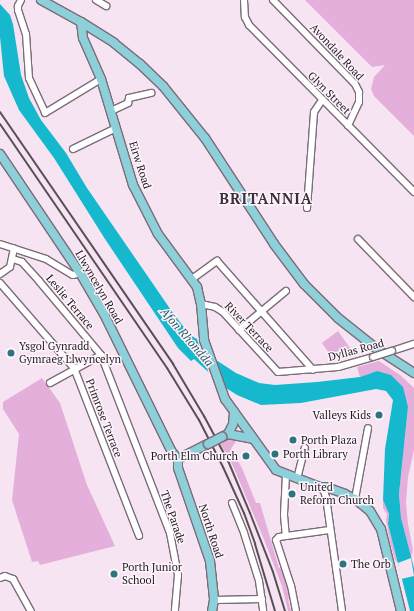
<!DOCTYPE html>
<html>
<head>
<meta charset="utf-8">
<style>
  body { margin:0 }
  #map { position:relative; width:414px; height:611px; overflow:hidden; background:#f6e4f2; font-family:"PT Serif",serif }
  div>[style] { position:absolute }
  .green>* { inset:0; background:#e4afda }
  .water>* { inset:0; background:#16b8ce }
  .pier>* { inset:0; background:#f6e4f2 }
  .roads { filter:drop-shadow(1px 0 #7b6c78) drop-shadow(-1px 0 #7b6c78) drop-shadow(0 1px #7b6c78) drop-shadow(0 -1px #7b6c78) }
  .minor>* { height:6px; margin:-3px; padding:0 3px; transform-origin:3px; border-radius:3px; background:#fff }
  .major>* { height:8px; margin:-4px; padding:0 4px; transform-origin:4px; border-radius:4px; background:#8ed0da }
  .rail>* { height:2px; margin:-1px; padding:0 1px; transform-origin:1px; border-radius:1px; background:#584f56 }
  .bridges { filter:drop-shadow(1px 0 #7b6c78) drop-shadow(-1px 0 #7b6c78) drop-shadow(0 1px #7b6c78) drop-shadow(0 -1px #7b6c78) }
  .minor-bridge>* { height:6px; margin:-3px; padding:0 3px; transform-origin:3px; border-radius:3px; background:#fff }
  .major-bridge>* { height:8px; margin:-4px; padding:0 4px; transform-origin:4px; border-radius:4px; background:#8ed0da }
  .dots>* { width:11px; height:11px; translate:-50% -50%; box-sizing:border-box; border:2px solid #fef4fc; border-radius:50% }
  span { translate:-50% -50%; white-space:nowrap; text-align:center; line-height:1.15; -webkit-text-stroke:3px #fef4fc; paint-order:stroke }
  .street-label { font-size:11px; color:#211b20 }
  .poi-label { font-size:11px; color:#211b20 }
  .left { translate:0 -50%; text-align:left }
  .right { translate:-100% -50%; text-align:right }
  .water-label { font-size:12px; color:#225b65; font-style:italic }
  .district-label { font-size:15px; color:#3d2f3a; font-weight:700; letter-spacing:1px }
</style>
</head>
<body>
<div id="map">
  <div class="green">
    <i style="clip-path:polygon(305px 0,414px 0,414px 136px,374px 96px,371px 89px,374px 77px,385px 65px,372px 67px)"></i>
    <i style="clip-path:polygon(338px 331px,350px 348px,333px 359px,322px 343px)"></i>
    <i style="clip-path:polygon(379px 361px,400px 375px,414px 388px,414px 450px,408px 477px,406px 503px,408px 524px,413px 550px,411px 558px,401px 518px,399px 494px,408px 407px,377px 371px,360px 377px,357px 367px)"></i>
    <i style="clip-path:polygon(42px 378px,60px 403px,87px 485px,115px 546px,40px 565px,38px 561px,32px 562px,12px 500px,19px 434px,3px 409px,3px 402px)"></i>
    <i style="clip-path:polygon(229px 439px,236px 441px,231px 449px,242px 468px,256px 503px,260px 503px,279px 568px,284px 569px,291px 596px,288px 599px,291px 611px,288px 611px,282px 586px,263px 537px,233px 466px,220px 443px)"></i>
    <i style="clip-path:polygon(383px 500px,389px 514px,388px 524px,398px 563px,395px 560px,390px 542px,386px 520px,387px 514px,383px 508px)"></i>
  </div>
  <div class="water">
    <i style="clip-path:polygon(0 4px,10px 15px,13px 24px,21px 75px,29px 98px,41px 120px,66px 153px,87px 188px,173px 313px,190px 335px,197px 339px,216px 360px,236px 373px,259px 383px,275px 385px,317px 382px,360px 377px,377px 371px,391px 375px,403px 387px,408px 407px,399px 494px,401px 518px,414px 568px,414px 611px,410px 611px,388px 524px,389px 514px,383px 500px,385px 449px,393px 400px,386px 391px,376px 389px,301px 403px,261px 405px,237px 395px,226px 388px,194px 359px,191px 361px,178px 348px,105px 239px,54px 158px,19px 110px,4px 76px,0 37px)"></i>
  </div>
  <div class="pier">
    <i style="clip-path:polygon(197px 339px,200px 339px,214px 355px,226px 388px,221px 386px,210px 377px)"></i>
    <i style="clip-path:polygon(411px 558px,414px 576px,401px 579px,398px 563px)"></i>
  </div>
  <div class="roads">
    <div class="minor">
      <i style="left:21px;top:0;width:7px;rotate:117deg"></i>
      <i style="left:18px;top:6px;width:4px;rotate:90deg"></i>
      <i style="left:18px;top:10px;width:25px;rotate:72deg"></i>
      <i style="left:26px;top:34px;width:44px;rotate:86.1deg"></i>
      <i style="left:29px;top:78px;width:38px;rotate:65deg"></i>
      <i style="left:45px;top:113px;width:66px;rotate:-31.3deg"></i>
      <i style="left:96px;top:0;width:12px;rotate:31deg"></i>
      <i style="left:244px;top:0;width:17px;rotate:87deg"></i>
      <i style="left:245px;top:17px;width:9px;rotate:63deg"></i>
      <i style="left:249px;top:25px;width:235px;rotate:45.3deg"></i>
      <i style="left:273px;top:0;width:117px;rotate:45.7deg"></i>
      <i style="left:355px;top:84px;width:9px;rotate:63deg"></i>
      <i style="left:359px;top:92px;width:10px;rotate:90deg"></i>
      <i style="left:359px;top:102px;width:26px;rotate:115deg"></i>
      <i style="left:111px;top:111px;width:19px;rotate:-25deg"></i>
      <i style="left:128px;top:103px;width:5px;rotate:-79deg"></i>
      <i style="left:129px;top:98px;width:23px;rotate:-13deg"></i>
      <i style="left:73px;top:149px;width:48px;rotate:-26deg"></i>
      <i style="left:307px;top:208px;width:96px;rotate:-85.8deg"></i>
      <i style="left:314px;top:112px;width:14px;rotate:-56deg"></i>
      <i style="left:358px;top:239px;width:81px;rotate:46deg"></i>
      <i style="left:0;top:244px;width:48px;rotate:18.1deg"></i>
      <i style="left:46px;top:259px;width:31px;rotate:31deg"></i>
      <i style="left:73px;top:275px;width:7px;rotate:-16deg"></i>
      <i style="left:13px;top:259px;width:9px;rotate:18deg"></i>
      <i style="left:22px;top:262px;width:25px;rotate:48deg"></i>
      <i style="left:39px;top:281px;width:97px;rotate:50deg"></i>
      <i style="left:101px;top:355px;width:191px;rotate:68.8deg"></i>
      <i style="left:170px;top:533px;width:43px;rotate:79.2deg"></i>
      <i style="left:178px;top:575px;width:36px;rotate:95deg"></i>
      <i style="left:0;top:274px;width:12px;rotate:-35deg"></i>
      <i style="left:10px;top:267px;width:19px;rotate:-78deg"></i>
      <i style="left:192px;top:279px;width:31px;rotate:-36deg"></i>
      <i style="left:217px;top:261px;width:145px;rotate:48.6deg"></i>
      <i style="left:0;top:283px;width:113px;rotate:49deg"></i>
      <i style="left:74px;top:368px;width:180px;rotate:68.8deg"></i>
      <i style="left:201px;top:304px;width:14px;rotate:12deg"></i>
      <i style="left:215px;top:307px;width:9px;rotate:32deg"></i>
      <i style="left:223px;top:312px;width:81px;rotate:47.5deg"></i>
      <i style="left:278px;top:372px;width:60px;rotate:-4.8deg"></i>
      <i style="left:338px;top:367px;width:36px;rotate:-16deg"></i>
      <i style="left:239px;top:330px;width:61px;rotate:-39.7deg"></i>
      <i style="left:392px;top:351px;width:23px;rotate:-18deg"></i>
      <i style="left:50px;top:383px;width:58px;rotate:-28.8deg"></i>
      <i style="left:286px;top:475px;width:40px;rotate:92.9deg"></i>
      <i style="left:284px;top:515px;width:21px;rotate:85deg"></i>
      <i style="left:297px;top:479px;width:32px;rotate:-76deg"></i>
      <i style="left:320px;top:487px;width:6px;rotate:45deg"></i>
      <i style="left:324px;top:491px;width:6px;rotate:72deg"></i>
      <i style="left:326px;top:497px;width:115px;rotate:82deg"></i>
      <i style="left:355px;top:499px;width:72px;rotate:-79.6deg"></i>
      <i style="left:232px;top:503px;width:32px;rotate:68deg"></i>
      <i style="left:244px;top:533px;width:50px;rotate:72.6deg"></i>
      <i style="left:259px;top:581px;width:30px;rotate:82deg"></i>
      <i style="left:0;top:578px;width:5px;rotate:-22deg"></i>
      <i style="left:5px;top:576px;width:9px;rotate:21deg"></i>
      <i style="left:13px;top:579px;width:37px;rotate:61deg"></i>
      <i style="left:214px;top:600px;width:48px;rotate:-1.2deg"></i>
      <i style="left:296px;top:611px;width:25px;rotate:-101deg"></i>
      <i style="left:291px;top:586px;width:48px;rotate:-108.1deg"></i>
      <i style="left:276px;top:540px;width:4px;rotate:-45deg"></i>
      <i style="left:279px;top:537px;width:51px;rotate:-7.8deg"></i>
    </div>
    <div class="major">
      <i style="left:41px;top:0;width:46px;rotate:28.8deg"></i>
      <i style="left:81px;top:22px;width:39px;rotate:32deg"></i>
      <i style="left:114px;top:43px;width:33px;rotate:39deg"></i>
      <i style="left:140px;top:64px;width:32px;rotate:44deg"></i>
      <i style="left:163px;top:86px;width:67px;rotate:51.1deg"></i>
      <i style="left:205px;top:138px;width:126px;rotate:56.9deg"></i>
      <i style="left:274px;top:244px;width:50px;rotate:53.1deg"></i>
      <i style="left:304px;top:284px;width:48px;rotate:45deg"></i>
      <i style="left:338px;top:318px;width:50px;rotate:38.5deg"></i>
      <i style="left:377px;top:349px;width:44px;rotate:33deg"></i>
      <i style="left:81px;top:22px;width:16px;rotate:83deg"></i>
      <i style="left:83px;top:38px;width:45px;rotate:66.3deg"></i>
      <i style="left:101px;top:79px;width:111px;rotate:73.2deg"></i>
      <i style="left:133px;top:185px;width:55px;rotate:63deg"></i>
      <i style="left:158px;top:234px;width:66px;rotate:53.7deg"></i>
      <i style="left:197px;top:287px;width:17px;rotate:77deg"></i>
      <i style="left:201px;top:304px;width:36px;rotate:85deg"></i>
      <i style="left:204px;top:340px;width:63px;rotate:70.4deg"></i>
      <i style="left:225px;top:399px;width:87px;rotate:54.3deg"></i>
      <i style="left:276px;top:470px;width:47px;rotate:21.1deg"></i>
      <i style="left:320px;top:487px;width:6px"></i>
      <i style="left:326px;top:487px;width:20px;rotate:20deg"></i>
      <i style="left:345px;top:494px;width:11px;rotate:27deg"></i>
      <i style="left:355px;top:499px;width:19px;rotate:39deg"></i>
      <i style="left:370px;top:511px;width:21px;rotate:59deg"></i>
      <i style="left:381px;top:529px;width:84px;rotate:76.3deg"></i>
      <i style="left:0;top:154px;width:143px;rotate:56.1deg"></i>
      <i style="left:80px;top:273px;width:48px;rotate:59.7deg"></i>
      <i style="left:104px;top:314px;width:154px;rotate:63.8deg"></i>
      <i style="left:172px;top:452px;width:9px;rotate:49deg"></i>
      <i style="left:228px;top:434px;width:11px;rotate:-63deg"></i>
      <i style="left:233px;top:424px;width:12px;rotate:-85deg"></i>
      <i style="left:222px;top:437px;width:7px;rotate:-27deg"></i>
      <i style="left:228px;top:434px;width:25px;rotate:11deg"></i>
      <i style="left:178px;top:459px;width:9px;rotate:90deg"></i>
      <i style="left:178px;top:468px;width:98px;rotate:71deg"></i>
      <i style="left:210px;top:561px;width:39px;rotate:84deg"></i>
      <i style="left:214px;top:600px;width:11px;rotate:100deg"></i>
      <i style="left:178px;top:459px;width:34px;rotate:-27deg"></i>
    </div>
  </div>
  <div class="rail">
    <i style="left:0;top:112px;width:306px;rotate:55.5deg"></i>
    <i style="left:173px;top:364px;width:61px;rotate:59.2deg"></i>
    <i style="left:204px;top:416px;width:53px;rotate:62deg"></i>
    <i style="left:229px;top:463px;width:54px;rotate:67.2deg"></i>
    <i style="left:250px;top:513px;width:63px;rotate:68.7deg"></i>
    <i style="left:273px;top:572px;width:41px;rotate:72.9deg"></i>
    <i style="left:0;top:124px;width:296px;rotate:55.6deg"></i>
    <i style="left:167px;top:368px;width:61px;rotate:58.4deg"></i>
    <i style="left:199px;top:420px;width:53px;rotate:62.9deg"></i>
    <i style="left:223px;top:467px;width:51px;rotate:65.5deg"></i>
    <i style="left:244px;top:513px;width:33px;rotate:70deg"></i>
    <i style="left:255px;top:544px;width:70px;rotate:73.4deg"></i>
  </div>
  <div class="bridges">
    <div class="minor-bridge">
      <i style="left:373px;top:357px;width:20px;rotate:-18deg"></i>
    </div>
    <div class="major-bridge">
      <i style="left:208px;top:444px;width:16px;rotate:-27deg"></i>
    </div>
  </div>
  <div class="dots">
    <i style="left:11px;top:353px;background:#2d7480"></i>
    <i style="left:379px;top:415px;background:#2d7480"></i>
    <i style="left:293px;top:440px;background:#2d7480"></i>
    <i style="left:275px;top:454px;background:#2d7480"></i>
    <i style="left:246px;top:456px;background:#2d7480"></i>
    <i style="left:292px;top:494px;background:#2d7480"></i>
    <i style="left:343px;top:564px;background:#2d7480"></i>
    <i style="left:114px;top:574px;background:#2d7480"></i>
  </div>
  <div class="street-label">
    <span style="left:337px;top:52px;rotate:47deg">Avondale Road</span>
    <span style="left:329px;top:93px;rotate:45deg">Glyn Street</span>
    <span style="left:140px;top:165px;rotate:72deg">Eirw Road</span>
    <span style="left:99px;top:287px;rotate:60deg">Llwyncelyn Road</span>
    <span style="left:70px;top:302px;rotate:50deg">Leslie Terrace</span>
    <span style="left:249px;top:327px;rotate:46deg">River Terrace</span>
    <span style="left:356px;top:350px;rotate:-15deg">Dyllas Road</span>
    <span style="left:104px;top:418px;rotate:69deg">Primrose Terrace</span>
    <span style="left:173px;top:517px;rotate:71deg">The Parade</span>
    <span style="left:211px;top:531px;rotate:72deg">North Road</span>
  </div>
  <div class="poi-label">
    <span class="left" style="left:19px;top:353px">Ysgol Gynradd<br>Gymraeg Llwyncelyn</span>
    <span class="right" style="left:371px;top:415px">Valleys Kids</span>
    <span class="left" style="left:301px;top:440px">Porth Plaza</span>
    <span class="left" style="left:283px;top:454px">Porth Library</span>
    <span class="right" style="left:238px;top:456px">Porth Elm Church</span>
    <span class="left" style="left:300px;top:494px">United<br>Reform Church</span>
    <span class="left" style="left:351px;top:564px">The Orb</span>
    <span class="left" style="left:122px;top:574px">Porth Junior<br>School</span>
  </div>
  <div class="water-label">
    <span style="left:187px;top:337px;rotate:49deg">Afon Rhondda</span>
  </div>
  <div class="district-label">
    <span style="left:266px;top:199px">BRITANNIA</span>
  </div>
</div>
</body>
</html>
